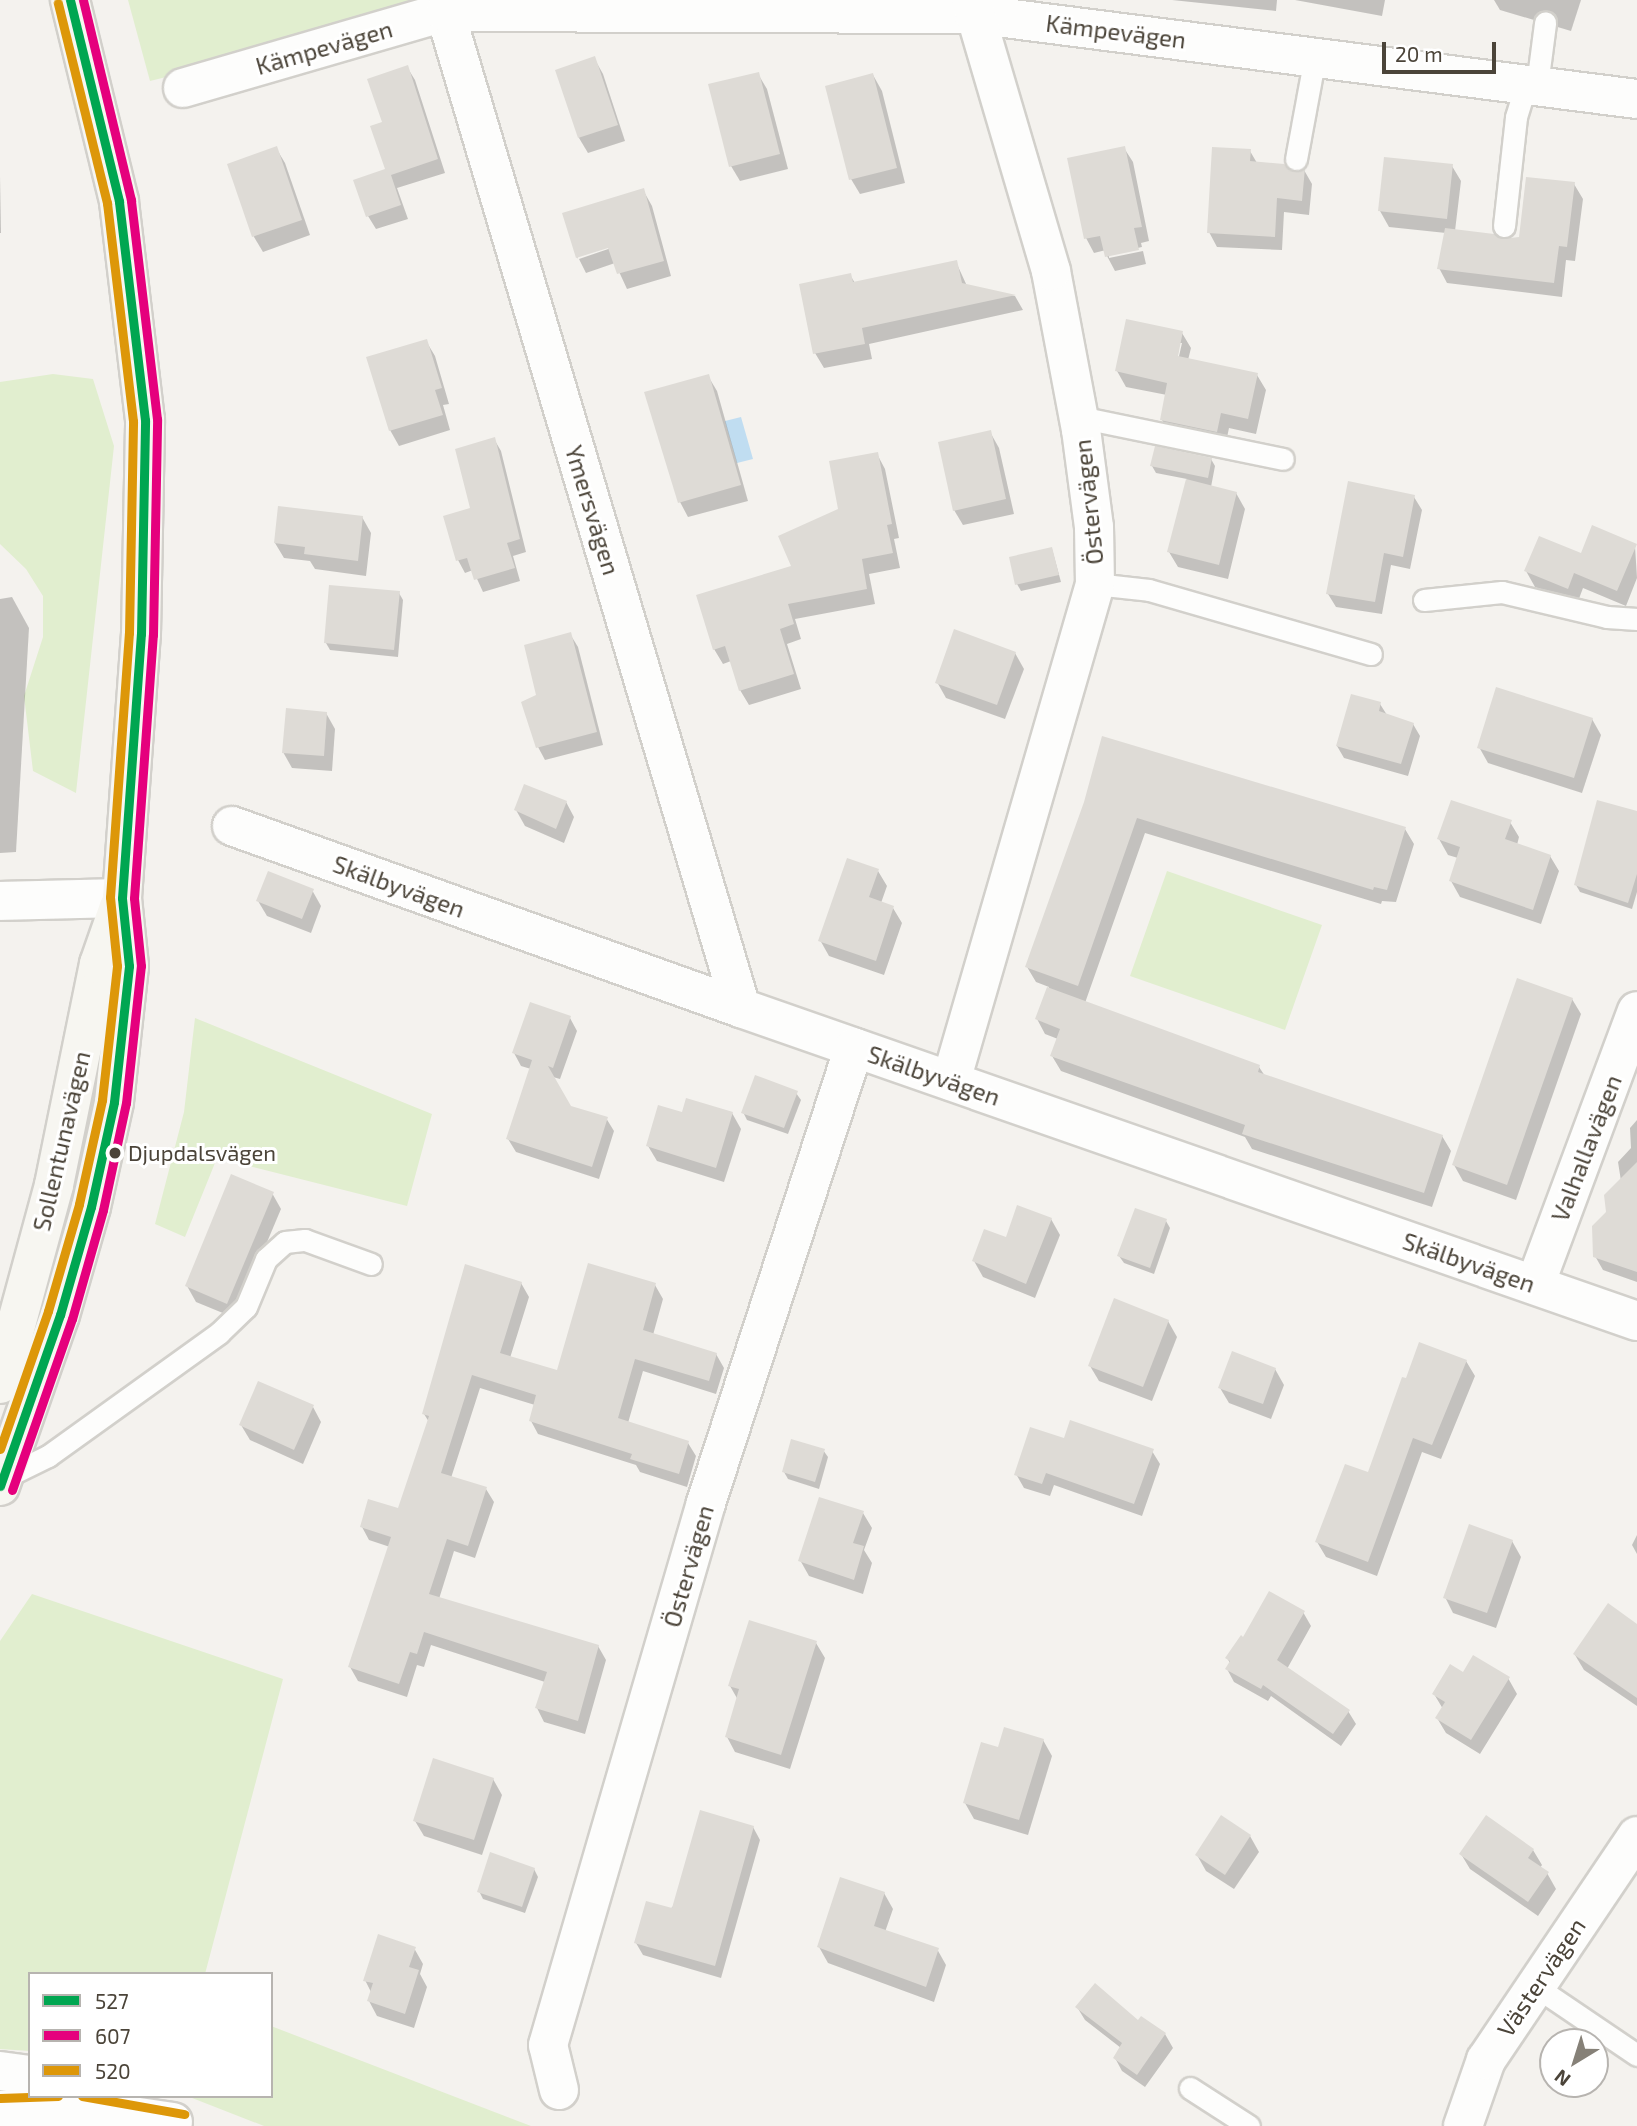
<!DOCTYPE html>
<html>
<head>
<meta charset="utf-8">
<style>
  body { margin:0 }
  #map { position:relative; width:1637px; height:2126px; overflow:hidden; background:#f4f2ee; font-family:"Exo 2",sans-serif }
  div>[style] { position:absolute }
  .green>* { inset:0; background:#e1eecf }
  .water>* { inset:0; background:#c0ddf1 }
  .shadow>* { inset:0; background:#0003 }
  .building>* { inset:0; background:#dedbd6 }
  .roads { filter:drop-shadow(2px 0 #d2d0cb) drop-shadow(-2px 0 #d2d0cb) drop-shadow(0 2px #d2d0cb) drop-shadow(0 -2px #d2d0cb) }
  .lane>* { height:21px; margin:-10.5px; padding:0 10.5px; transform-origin:10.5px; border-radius:10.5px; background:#fdfdfc }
  .street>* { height:38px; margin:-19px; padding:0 19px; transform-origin:19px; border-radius:19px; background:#fdfdfc }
  .secondary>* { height:38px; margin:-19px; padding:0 19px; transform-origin:19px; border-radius:19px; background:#f7f6f1 }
  .bus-1>* { height:9px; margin:-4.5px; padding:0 4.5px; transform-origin:4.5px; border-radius:4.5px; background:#00a651 }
  .bus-2>* { height:9px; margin:-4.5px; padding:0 4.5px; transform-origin:4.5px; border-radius:4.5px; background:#e5007d }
  .bus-3>* { height:9px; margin:-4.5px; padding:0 4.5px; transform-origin:4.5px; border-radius:4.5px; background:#dd9709 }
  .dots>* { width:19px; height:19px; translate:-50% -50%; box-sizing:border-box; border:4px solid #fff; border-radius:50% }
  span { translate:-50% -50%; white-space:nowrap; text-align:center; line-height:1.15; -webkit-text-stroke:6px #fff; paint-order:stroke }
  .bus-label { font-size:22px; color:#4b4439 }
  .left { translate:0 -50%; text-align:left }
  .street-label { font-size:24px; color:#4b4439 }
  .legend { position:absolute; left:28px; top:1972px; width:245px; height:126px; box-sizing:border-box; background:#fff; border:2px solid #b7b4b0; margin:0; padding:9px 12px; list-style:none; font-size:21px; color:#4b4439 }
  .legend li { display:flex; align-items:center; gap:14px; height:35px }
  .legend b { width:35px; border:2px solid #b7b4b0 }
  .north { position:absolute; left:1539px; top:2028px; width:70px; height:70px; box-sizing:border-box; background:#fff; border:2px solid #b7b4b0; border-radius:50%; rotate:218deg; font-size:19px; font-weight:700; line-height:28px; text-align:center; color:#4b4439 }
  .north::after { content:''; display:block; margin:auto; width:24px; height:32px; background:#868178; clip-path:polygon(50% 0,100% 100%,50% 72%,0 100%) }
  .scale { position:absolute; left:1382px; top:42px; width:114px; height:32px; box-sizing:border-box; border:4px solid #4b4439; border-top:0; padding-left:9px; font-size:21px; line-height:24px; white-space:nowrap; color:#4b4439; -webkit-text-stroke:5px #fff; paint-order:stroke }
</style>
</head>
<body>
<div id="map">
  <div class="green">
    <i style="clip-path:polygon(128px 0,478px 0,150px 81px)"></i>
    <i style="clip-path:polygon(53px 374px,93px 379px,114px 446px,76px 793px,33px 771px,24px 696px,43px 637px,43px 596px,26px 569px,0 544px,0 382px)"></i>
    <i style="clip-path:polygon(1167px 871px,1322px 925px,1285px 1030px,1130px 976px)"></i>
    <i style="clip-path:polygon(195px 1018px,432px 1114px,407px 1206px,217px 1158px,185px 1237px,155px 1224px,184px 1112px)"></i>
    <i style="clip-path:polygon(32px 1594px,283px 1679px,205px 1974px,30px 1974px,30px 2051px,0 2049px,0 1641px)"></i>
    <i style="clip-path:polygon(271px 2026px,531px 2126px,264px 2126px,187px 2096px,271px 2096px)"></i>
  </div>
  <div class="water">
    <i style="clip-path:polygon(741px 417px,753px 459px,737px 463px,725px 421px)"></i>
  </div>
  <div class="shadow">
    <i style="clip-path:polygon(1172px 0,1277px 0,1276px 11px)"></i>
    <i style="clip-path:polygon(1295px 0,1385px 0,1382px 16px)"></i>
    <i style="clip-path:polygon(1494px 0,1581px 0,1571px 31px,1500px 10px)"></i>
    <i style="clip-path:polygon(594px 58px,603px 74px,625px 141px,588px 153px,579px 138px)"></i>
    <i style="clip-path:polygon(407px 67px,415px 80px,445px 173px,397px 188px,408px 219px,376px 229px,368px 216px,388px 170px,385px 123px)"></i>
    <i style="clip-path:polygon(758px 74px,767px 89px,788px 169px,740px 181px,731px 166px)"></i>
    <i style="clip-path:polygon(873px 75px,882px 91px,905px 183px,860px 194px,851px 179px)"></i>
    <i style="clip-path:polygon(276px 148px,285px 163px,310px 235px,263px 252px,254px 237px,229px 165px)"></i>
    <i style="clip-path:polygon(1124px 148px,1133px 162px,1149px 241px,1141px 243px,1142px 247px,1109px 254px,1109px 258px,1143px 251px,1146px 264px,1115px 271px,1107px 256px,1106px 250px,1094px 253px,1086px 238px)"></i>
    <i style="clip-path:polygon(1250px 151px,1257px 163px,1294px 174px,1304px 170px,1312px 184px,1309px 215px,1284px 212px,1282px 250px,1217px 247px,1209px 232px)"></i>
    <i style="clip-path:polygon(1452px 166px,1461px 181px,1455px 231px,1501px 241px,1520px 239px,1574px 184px,1583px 199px,1575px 261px,1566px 260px,1562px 297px,1447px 283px,1439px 268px,1446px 233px,1389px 227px,1380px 211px)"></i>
    <i style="clip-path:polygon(0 176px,1px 233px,0 233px)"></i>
    <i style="clip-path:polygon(643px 190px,652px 206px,671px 276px,627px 289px,615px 263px,586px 273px,579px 259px,617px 246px,616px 243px,578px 256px,578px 259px,564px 214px)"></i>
    <i style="clip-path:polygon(956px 262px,967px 286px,1015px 296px,1023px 310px,869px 344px,872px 359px,824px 368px,815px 353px,850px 275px,855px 283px)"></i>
    <i style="clip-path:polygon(evenodd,1182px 333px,1191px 348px,1188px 360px,1257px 375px,1266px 390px,1256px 434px,1229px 428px,1225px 447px,1171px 435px,1162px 420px,1167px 395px,1126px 387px,1117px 371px,1182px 333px,1179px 343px,1182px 343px,1177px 365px,1179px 343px)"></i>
    <i style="clip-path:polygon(426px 341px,435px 356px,449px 404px,443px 405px,450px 430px,399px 446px,390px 430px)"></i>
    <i style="clip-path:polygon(708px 376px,717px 391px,748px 501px,688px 517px,680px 502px)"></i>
    <i style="clip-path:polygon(990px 432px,999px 448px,1014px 514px,963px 525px,954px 510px)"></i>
    <i style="clip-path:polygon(494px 439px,501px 451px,526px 552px,513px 556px,520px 581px,483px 592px,473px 570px,465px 573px,458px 560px)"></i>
    <i style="clip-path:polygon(877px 454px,885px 469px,899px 538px,894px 539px,900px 568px,869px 574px,875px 604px,795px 619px,801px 639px,787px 644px,801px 689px,749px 705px,740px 690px,731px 661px,723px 664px,714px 649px,793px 567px,840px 510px)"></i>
    <i style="clip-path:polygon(1211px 459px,1215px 466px,1211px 487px,1236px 493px,1245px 509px,1228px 579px,1178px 567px,1169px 552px,1187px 479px,1156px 473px,1152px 466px)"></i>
    <i style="clip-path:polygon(1414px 497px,1422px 510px,1410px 569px,1391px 565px,1382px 614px,1336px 607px,1328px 594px)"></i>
    <i style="clip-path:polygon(362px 517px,371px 533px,366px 576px,315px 569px,310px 561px,284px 558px,275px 543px)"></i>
    <i style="clip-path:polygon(1635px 546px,1637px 578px,1626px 606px,1583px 588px,1577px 604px,1535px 587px,1526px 571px,1582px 555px)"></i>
    <i style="clip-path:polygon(1052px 549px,1061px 582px,1021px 591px,1017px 584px)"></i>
    <i style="clip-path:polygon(399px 593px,403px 600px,398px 657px,330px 650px,326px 643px)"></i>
    <i style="clip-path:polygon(12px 597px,29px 628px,16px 852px,0 853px,0 599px)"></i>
    <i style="clip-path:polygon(570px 634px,578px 647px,603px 745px,545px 760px,538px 747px)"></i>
    <i style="clip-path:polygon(1015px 653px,1024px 669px,1005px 719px,946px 698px,937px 682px)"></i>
    <i style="clip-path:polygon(1380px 704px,1387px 715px,1413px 724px,1420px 736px,1408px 776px,1344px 758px,1337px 746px)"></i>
    <i style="clip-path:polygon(326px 713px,335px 729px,332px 771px,292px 768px,283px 752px)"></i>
    <i style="clip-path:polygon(1592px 719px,1601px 735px,1582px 793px,1488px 763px,1479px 747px)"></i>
    <i style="clip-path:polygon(566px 802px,574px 817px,564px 843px,525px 826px,516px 810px)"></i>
    <i style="clip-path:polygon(1086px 803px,1405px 829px,1414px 844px,1396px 902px,1382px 901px,1381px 904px,1145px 833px,1085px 1003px,1259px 1067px,1265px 1076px,1442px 1136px,1451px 1151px,1432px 1207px,1252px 1149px,1245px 1137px,1061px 1071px,1052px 1056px,1058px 1039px,1045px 1034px,1037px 1019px,1049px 987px,1036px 982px,1027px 967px)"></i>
    <i style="clip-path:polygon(1637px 813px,1637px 892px,1632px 909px,1580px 892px,1576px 885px)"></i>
    <i style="clip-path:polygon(1510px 822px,1519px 837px,1517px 845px,1550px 856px,1559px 871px,1541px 924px,1460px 897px,1451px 881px,1458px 858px,1448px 855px,1439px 839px)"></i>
    <i style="clip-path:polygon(878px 871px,887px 886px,881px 903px,893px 908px,902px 923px,884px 975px,829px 956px,820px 940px)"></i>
    <i style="clip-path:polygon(312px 890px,321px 906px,311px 933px,267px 916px,258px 901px)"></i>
    <i style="clip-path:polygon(1572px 999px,1581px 1014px,1516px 1200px,1463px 1181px,1454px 1165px)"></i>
    <i style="clip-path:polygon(570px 1018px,577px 1031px,560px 1079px,553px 1077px,570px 1107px,606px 1118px,614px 1131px,599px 1179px,516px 1152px,508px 1139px,531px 1069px,521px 1066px,514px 1053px)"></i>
    <i style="clip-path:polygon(796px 1093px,801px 1100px,788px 1134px,747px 1120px,743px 1112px)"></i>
    <i style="clip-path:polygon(732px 1113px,741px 1129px,724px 1182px,657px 1161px,648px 1146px)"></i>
    <i style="clip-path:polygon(1637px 1120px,1637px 1282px,1603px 1270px,1595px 1256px,1621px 1181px,1618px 1162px,1631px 1148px,1630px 1128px)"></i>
    <i style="clip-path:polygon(272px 1193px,281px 1209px,235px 1318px,196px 1302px,187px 1286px)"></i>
    <i style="clip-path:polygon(1051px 1219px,1060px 1235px,1035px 1298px,983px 1277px,974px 1261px,1007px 1240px)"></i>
    <i style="clip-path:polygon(1166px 1221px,1170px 1228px,1154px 1274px,1124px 1263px,1119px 1256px)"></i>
    <i style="clip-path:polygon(521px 1283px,529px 1297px,510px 1358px,558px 1372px,655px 1285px,663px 1299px,653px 1335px,716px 1354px,724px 1368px,716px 1394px,643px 1371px,628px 1423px,688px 1443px,696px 1456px,687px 1487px,640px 1472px,636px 1465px,538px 1434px,531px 1421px,535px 1405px,480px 1388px,451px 1478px,486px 1489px,494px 1502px,475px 1558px,454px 1551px,439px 1599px,598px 1646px,606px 1660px,585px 1734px,544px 1722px,537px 1708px,545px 1682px,431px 1645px,424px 1667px,417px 1665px,407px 1697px,358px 1681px,350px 1667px,390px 1547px,369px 1540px,362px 1527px,400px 1511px,429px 1422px,424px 1414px)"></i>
    <i style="clip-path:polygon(1168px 1321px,1177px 1337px,1152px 1401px,1099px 1381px,1090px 1366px)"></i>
    <i style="clip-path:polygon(1466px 1361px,1475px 1376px,1441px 1459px,1422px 1452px,1377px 1576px,1326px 1557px,1317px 1542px,1369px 1475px)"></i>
    <i style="clip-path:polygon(1275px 1369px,1284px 1385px,1271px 1419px,1229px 1403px,1220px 1388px)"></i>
    <i style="clip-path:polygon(313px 1407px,321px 1422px,303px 1464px,250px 1440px,241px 1425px)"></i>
    <i style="clip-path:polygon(1065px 1440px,1152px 1451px,1160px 1464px,1142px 1516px,1054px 1485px,1050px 1496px,1024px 1488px,1016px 1474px)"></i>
    <i style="clip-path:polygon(823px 1450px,828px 1457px,819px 1489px,788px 1479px,784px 1472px)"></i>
    <i style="clip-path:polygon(863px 1513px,872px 1528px,864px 1550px,872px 1563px,863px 1594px,809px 1576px,800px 1560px)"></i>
    <i style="clip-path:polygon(1637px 1535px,1637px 1554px,1632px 1545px)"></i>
    <i style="clip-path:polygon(1512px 1541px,1521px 1557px,1496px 1628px,1453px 1613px,1445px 1597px)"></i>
    <i style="clip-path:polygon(1303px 1612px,1311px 1626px,1287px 1669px,1348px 1711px,1356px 1724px,1341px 1746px,1271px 1696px,1268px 1701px,1234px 1682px,1227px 1669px,1230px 1663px,1227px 1658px,1244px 1639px)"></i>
    <i style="clip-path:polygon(1637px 1626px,1637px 1706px,1584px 1670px,1575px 1655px)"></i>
    <i style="clip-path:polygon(816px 1643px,825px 1658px,790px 1769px,735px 1752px,727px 1737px,738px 1700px,730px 1686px)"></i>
    <i style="clip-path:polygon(1463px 1674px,1508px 1678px,1517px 1694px,1480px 1754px,1446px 1733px,1437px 1718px,1443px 1709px,1434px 1694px)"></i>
    <i style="clip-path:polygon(1043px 1740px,1052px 1756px,1028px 1835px,974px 1819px,965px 1803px,1000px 1749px)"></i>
    <i style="clip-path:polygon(493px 1779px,502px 1795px,482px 1855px,424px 1836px,415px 1821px)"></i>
    <i style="clip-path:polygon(753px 1827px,760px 1840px,721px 1978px,643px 1955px,636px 1943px)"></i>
    <i style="clip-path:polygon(1250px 1836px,1259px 1852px,1234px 1889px,1206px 1871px,1197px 1855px)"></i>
    <i style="clip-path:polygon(1533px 1850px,1542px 1865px,1540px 1868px,1547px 1873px,1556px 1889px,1538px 1916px,1470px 1869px,1461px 1854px)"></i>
    <i style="clip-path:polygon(534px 1869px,538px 1877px,525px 1913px,483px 1899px,479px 1891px)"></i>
    <i style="clip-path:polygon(884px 1893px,893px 1909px,885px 1932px,937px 1949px,946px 1965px,934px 2002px,828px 1963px,819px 1947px)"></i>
    <i style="clip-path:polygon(414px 1948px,423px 1964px,420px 1974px,427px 1987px,414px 2028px,377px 2016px,369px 2001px,371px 1992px,365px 1980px)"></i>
    <i style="clip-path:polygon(1077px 2007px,1139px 2022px,1165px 2034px,1173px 2048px,1145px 2087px,1122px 2071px,1115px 2058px,1121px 2048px,1085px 2020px)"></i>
  </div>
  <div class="building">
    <i style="clip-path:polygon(595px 56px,618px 125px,578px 138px,555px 70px)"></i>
    <i style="clip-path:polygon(408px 65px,438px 159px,391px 175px,401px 205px,366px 217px,353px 180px,385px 169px,370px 126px,382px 122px,367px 79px)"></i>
    <i style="clip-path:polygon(759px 72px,780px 154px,729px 167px,708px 84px)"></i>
    <i style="clip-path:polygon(873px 73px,897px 168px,849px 180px,825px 86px)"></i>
    <i style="clip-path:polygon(277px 146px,302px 220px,252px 237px,227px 164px)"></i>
    <i style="clip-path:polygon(1125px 146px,1142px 227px,1134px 228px,1139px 250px,1105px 257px,1100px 236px,1084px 239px,1067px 158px)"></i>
    <i style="clip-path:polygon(1212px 147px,1251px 149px,1250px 161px,1284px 164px,1294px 172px,1305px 168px,1302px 201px,1277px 198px,1275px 237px,1207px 233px)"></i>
    <i style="clip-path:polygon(1384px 157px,1453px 164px,1447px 219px,1378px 211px)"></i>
    <i style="clip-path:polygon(1526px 177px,1575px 182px,1567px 247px,1559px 246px,1554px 283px,1437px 269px,1445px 228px,1494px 234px,1502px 239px,1519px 237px)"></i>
    <i style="clip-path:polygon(644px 188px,664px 261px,617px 274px,608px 248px,576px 258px,562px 213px)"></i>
    <i style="clip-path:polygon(957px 260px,962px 283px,1016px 295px,862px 328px,865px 344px,813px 354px,799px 284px,851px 273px,853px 282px)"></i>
    <i style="clip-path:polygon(1126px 319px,1183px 331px,1178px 356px,1258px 373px,1248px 419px,1221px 413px,1217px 432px,1160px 420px,1167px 383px,1115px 371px)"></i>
    <i style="clip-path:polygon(427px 339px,442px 388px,435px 390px,443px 415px,389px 431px,366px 357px)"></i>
    <i style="clip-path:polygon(709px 374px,741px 485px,678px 503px,644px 392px)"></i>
    <i style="clip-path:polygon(991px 430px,1006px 499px,953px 511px,938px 442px)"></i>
    <i style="clip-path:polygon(495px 437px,520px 539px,507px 543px,515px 568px,474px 580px,467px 558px,456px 561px,443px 516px,470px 508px,455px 449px)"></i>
    <i style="clip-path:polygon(1155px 446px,1212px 458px,1208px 478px,1150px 466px)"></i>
    <i style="clip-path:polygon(878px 452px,892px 524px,887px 525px,893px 553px,862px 559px,867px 589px,788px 604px,794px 624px,780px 629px,794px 674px,739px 691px,725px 646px,713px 650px,696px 595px,791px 566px,778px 536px,838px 509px,829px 461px)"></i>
    <i style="clip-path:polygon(1186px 479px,1237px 492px,1219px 565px,1167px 552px)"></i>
    <i style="clip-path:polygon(1348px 481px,1415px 495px,1403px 557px,1384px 553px,1375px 602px,1326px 594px)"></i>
    <i style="clip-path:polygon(278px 506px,363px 516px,358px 561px,304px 554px,305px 547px,274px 543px)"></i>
    <i style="clip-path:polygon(1592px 525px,1637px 544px,1617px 591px,1574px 573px,1568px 589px,1524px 571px,1539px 536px,1581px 553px)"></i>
    <i style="clip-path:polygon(1052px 547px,1059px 575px,1015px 585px,1009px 557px)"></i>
    <i style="clip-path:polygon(329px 585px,400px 591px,394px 650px,324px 643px)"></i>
    <i style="clip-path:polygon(954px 629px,1016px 652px,997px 705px,935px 683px)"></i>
    <i style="clip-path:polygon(571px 632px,597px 732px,536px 748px,521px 702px,536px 695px,524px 645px)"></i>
    <i style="clip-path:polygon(1496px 687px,1593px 718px,1574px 778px,1477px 748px)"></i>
    <i style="clip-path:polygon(1351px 694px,1381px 702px,1379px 711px,1414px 723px,1401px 764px,1336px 746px)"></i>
    <i style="clip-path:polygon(286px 708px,327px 712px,324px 756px,282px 753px)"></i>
    <i style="clip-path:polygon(1102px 736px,1406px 827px,1387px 890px,1374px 887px,1373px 890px,1137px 818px,1078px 986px,1025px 967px,1084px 802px)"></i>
    <i style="clip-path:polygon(524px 784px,567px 801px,556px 829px,514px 810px)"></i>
    <i style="clip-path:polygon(1451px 800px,1512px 820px,1505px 839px,1551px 855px,1533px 910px,1449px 881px,1460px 847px,1437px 839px)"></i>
    <i style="clip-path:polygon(1597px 800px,1637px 811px,1637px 874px,1628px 903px,1574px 885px)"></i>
    <i style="clip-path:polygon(847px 858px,879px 869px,869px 897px,894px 906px,876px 961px,818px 941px)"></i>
    <i style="clip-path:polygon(268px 871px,314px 889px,302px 919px,256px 901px)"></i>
    <i style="clip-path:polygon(1517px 978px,1573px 998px,1507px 1185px,1452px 1165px)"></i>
    <i style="clip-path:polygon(1047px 987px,1260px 1065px,1258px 1072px,1443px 1135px,1424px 1193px,1242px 1134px,1245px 1125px,1050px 1056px,1060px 1029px,1035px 1019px)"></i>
    <i style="clip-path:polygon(530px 1002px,571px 1016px,553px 1068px,548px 1066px,571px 1106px,608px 1117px,592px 1167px,506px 1139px,532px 1060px,512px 1053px)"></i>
    <i style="clip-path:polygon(755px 1075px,798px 1091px,784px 1128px,741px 1113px)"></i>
    <i style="clip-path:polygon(686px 1098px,733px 1112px,716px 1168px,646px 1146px,658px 1105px,682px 1112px)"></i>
    <i style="clip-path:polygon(1637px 1162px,1637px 1272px,1593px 1257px,1592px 1226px,1606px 1212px,1604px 1195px)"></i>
    <i style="clip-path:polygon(231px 1174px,274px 1192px,227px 1304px,185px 1286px)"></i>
    <i style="clip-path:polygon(1017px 1205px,1052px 1218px,1026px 1284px,972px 1261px,984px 1229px,1006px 1237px)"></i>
    <i style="clip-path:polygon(1135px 1208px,1167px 1219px,1150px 1268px,1117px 1256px)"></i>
    <i style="clip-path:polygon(588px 1263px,656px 1283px,643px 1330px,717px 1353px,709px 1381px,635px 1359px,618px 1418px,689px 1441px,679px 1474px,630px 1459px,632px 1454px,529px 1421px,536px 1395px,472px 1375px,441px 1473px,487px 1487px,468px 1546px,447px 1539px,429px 1594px,599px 1645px,578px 1721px,535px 1708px,547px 1672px,424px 1632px,417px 1654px,410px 1652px,399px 1684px,348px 1667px,391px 1537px,360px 1527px,368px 1499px,398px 1508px,429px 1416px,422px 1414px,465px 1264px,522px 1282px,500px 1353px,557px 1370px)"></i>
    <i style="clip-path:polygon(1114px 1298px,1169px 1320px,1143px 1387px,1088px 1366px)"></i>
    <i style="clip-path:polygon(1419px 1342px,1467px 1360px,1432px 1445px,1413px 1438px,1368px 1562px,1315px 1542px,1345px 1464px,1368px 1472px,1402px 1377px,1406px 1378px)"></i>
    <i style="clip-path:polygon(1232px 1351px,1276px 1368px,1263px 1404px,1218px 1388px)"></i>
    <i style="clip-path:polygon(258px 1381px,314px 1405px,294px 1450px,239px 1425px)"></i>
    <i style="clip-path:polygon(1070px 1420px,1154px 1449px,1134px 1504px,1046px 1473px,1042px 1484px,1014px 1475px,1030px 1427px,1064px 1438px)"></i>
    <i style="clip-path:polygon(791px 1439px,825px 1449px,815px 1482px,782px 1472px)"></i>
    <i style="clip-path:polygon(819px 1497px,864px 1511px,853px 1543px,864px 1546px,854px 1580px,798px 1561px)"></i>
    <i style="clip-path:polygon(1469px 1524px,1513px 1540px,1487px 1613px,1443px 1598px)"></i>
    <i style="clip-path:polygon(1269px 1591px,1305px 1611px,1277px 1660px,1350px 1710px,1333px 1734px,1263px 1685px,1261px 1689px,1225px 1669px,1230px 1661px,1225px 1658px,1241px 1635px,1243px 1637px)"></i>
    <i style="clip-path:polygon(1608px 1603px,1637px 1624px,1637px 1698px,1573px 1654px)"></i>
    <i style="clip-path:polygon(749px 1620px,817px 1641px,781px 1755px,725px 1737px,739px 1689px,728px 1686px)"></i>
    <i style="clip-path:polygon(1473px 1655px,1510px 1677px,1471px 1740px,1435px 1718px,1445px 1702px,1432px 1694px,1450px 1664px,1463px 1672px)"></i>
    <i style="clip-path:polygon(1004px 1727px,1044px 1739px,1019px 1820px,963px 1803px,981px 1742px,998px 1747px)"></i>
    <i style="clip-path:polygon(433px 1758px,494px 1778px,474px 1840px,413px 1821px)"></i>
    <i style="clip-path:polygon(700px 1810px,754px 1826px,715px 1966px,634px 1943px,646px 1901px,672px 1908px)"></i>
    <i style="clip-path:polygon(1221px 1815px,1251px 1835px,1225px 1875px,1195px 1855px)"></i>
    <i style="clip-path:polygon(1486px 1815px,1534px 1849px,1528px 1858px,1549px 1872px,1528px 1902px,1459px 1854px)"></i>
    <i style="clip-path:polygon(490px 1852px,535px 1868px,522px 1907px,477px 1892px)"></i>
    <i style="clip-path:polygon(840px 1877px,885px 1892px,874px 1926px,939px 1948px,926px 1987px,817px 1947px)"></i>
    <i style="clip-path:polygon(378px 1934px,416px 1947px,409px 1967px,419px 1970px,405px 2014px,367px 2001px,373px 1983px,363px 1981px)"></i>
    <i style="clip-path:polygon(1095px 1983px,1138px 2020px,1141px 2016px,1166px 2033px,1137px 2075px,1113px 2058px,1122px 2043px,1075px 2007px)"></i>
  </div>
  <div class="roads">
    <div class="lane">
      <i style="left:1537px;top:85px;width:63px;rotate:-82.6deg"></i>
      <i style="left:1296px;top:159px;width:105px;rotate:-79.5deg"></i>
      <i style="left:1504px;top:226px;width:110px;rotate:-83.7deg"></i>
      <i style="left:1516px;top:117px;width:34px;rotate:-73deg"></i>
      <i style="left:1079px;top:417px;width:208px;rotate:11.6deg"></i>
      <i style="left:1095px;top:584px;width:54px;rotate:6.3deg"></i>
      <i style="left:1149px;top:590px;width:231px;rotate:16.1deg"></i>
      <i style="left:1424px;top:600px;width:78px;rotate:-5.9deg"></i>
      <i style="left:1502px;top:592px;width:108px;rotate:13.4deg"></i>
      <i style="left:1607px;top:617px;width:30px;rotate:4deg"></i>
      <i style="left:3px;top:1478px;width:50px;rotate:-26.1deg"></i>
      <i style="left:48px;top:1456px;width:211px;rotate:-35.7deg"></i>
      <i style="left:219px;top:1333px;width:37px;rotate:-44deg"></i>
      <i style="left:246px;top:1307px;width:52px;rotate:-67.4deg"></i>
      <i style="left:266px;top:1259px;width:25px;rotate:-42deg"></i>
      <i style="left:285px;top:1242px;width:20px;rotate:-6deg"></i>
      <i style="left:305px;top:1240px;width:70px;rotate:20deg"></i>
      <i style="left:1535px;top:1986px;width:123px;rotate:34.1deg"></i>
      <i style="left:1190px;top:2088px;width:70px;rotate:32.8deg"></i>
    </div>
    <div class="street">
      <i style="left:445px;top:12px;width:1039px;rotate:73.45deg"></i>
      <i style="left:183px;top:88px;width:273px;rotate:-16.2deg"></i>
      <i style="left:445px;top:12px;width:529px;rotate:0.22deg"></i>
      <i style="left:974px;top:14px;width:668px;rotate:7.31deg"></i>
      <i style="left:232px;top:826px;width:541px;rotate:19.68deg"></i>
      <i style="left:741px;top:1008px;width:949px;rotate:19.26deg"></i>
      <i style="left:0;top:901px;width:122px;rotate:-1.4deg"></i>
      <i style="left:951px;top:1081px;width:517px;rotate:-73.84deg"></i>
      <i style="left:1095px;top:584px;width:57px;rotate:-91deg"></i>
      <i style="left:1094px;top:527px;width:98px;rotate:-97.6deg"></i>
      <i style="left:1081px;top:430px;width:162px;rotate:-100.7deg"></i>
      <i style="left:1051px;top:271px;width:283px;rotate:-106.4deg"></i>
      <i style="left:1535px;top:1285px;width:292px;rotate:-69.6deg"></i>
      <i style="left:0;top:2071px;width:30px;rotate:8deg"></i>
      <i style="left:559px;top:2090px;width:46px;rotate:-103.7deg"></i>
      <i style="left:548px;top:2045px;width:565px;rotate:-73.75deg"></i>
      <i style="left:706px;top:1503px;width:479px;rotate:-72deg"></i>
      <i style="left:0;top:2110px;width:78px;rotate:-1.5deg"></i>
      <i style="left:78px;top:2108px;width:96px;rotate:8.4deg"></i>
      <i style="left:1463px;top:2126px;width:70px;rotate:-70.8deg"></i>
      <i style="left:1486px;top:2060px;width:270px;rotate:-56deg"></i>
    </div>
    <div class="secondary">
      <i style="left:0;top:1384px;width:206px;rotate:-74.8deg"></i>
      <i style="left:54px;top:1185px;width:226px;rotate:-78.5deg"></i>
      <i style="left:99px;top:964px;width:60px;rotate:-70.7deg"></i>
      <i style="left:0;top:1486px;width:181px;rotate:-70.7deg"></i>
      <i style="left:60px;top:1315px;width:112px;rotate:-74deg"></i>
      <i style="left:91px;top:1207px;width:107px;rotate:-77.6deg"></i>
      <i style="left:114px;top:1102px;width:137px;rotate:-83.7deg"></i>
      <i style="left:129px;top:966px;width:68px;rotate:-95.9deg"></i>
      <i style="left:122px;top:898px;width:265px;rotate:-85.9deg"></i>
      <i style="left:141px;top:634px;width:214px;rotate:-88.9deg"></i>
      <i style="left:145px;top:420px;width:221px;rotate:-96.8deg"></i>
      <i style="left:119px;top:201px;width:207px;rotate:-103.7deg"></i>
    </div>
  </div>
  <div class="bus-1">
    <i style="left:0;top:1486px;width:181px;rotate:-70.7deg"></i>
    <i style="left:60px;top:1315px;width:112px;rotate:-74deg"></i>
    <i style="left:91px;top:1207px;width:107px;rotate:-77.6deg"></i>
    <i style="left:114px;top:1102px;width:137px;rotate:-83.7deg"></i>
    <i style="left:129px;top:966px;width:68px;rotate:-95.9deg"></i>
    <i style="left:122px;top:898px;width:265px;rotate:-85.9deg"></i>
    <i style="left:141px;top:634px;width:214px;rotate:-88.9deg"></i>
    <i style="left:145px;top:420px;width:221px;rotate:-96.8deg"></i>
    <i style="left:119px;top:201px;width:207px;rotate:-103.7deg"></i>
  </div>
  <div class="bus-2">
    <i style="left:12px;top:1490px;width:181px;rotate:-70.7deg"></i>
    <i style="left:72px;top:1319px;width:113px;rotate:-74.1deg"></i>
    <i style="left:103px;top:1210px;width:109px;rotate:-77.9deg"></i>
    <i style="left:126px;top:1103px;width:138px;rotate:-83.8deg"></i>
    <i style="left:141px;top:966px;width:68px;rotate:-95.9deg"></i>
    <i style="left:134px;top:898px;width:264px;rotate:-85.9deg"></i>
    <i style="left:153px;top:635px;width:216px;rotate:-88.9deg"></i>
    <i style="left:157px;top:419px;width:221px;rotate:-96.8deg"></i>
    <i style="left:131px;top:200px;width:206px;rotate:-103.5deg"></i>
  </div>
  <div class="bus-3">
    <i style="left:0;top:1449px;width:146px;rotate:-70.8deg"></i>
    <i style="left:48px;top:1311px;width:111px;rotate:-73.8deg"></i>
    <i style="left:79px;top:1204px;width:107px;rotate:-77.5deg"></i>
    <i style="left:102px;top:1100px;width:135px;rotate:-83.6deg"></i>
    <i style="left:117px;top:966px;width:69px;rotate:-95.8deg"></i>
    <i style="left:110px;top:897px;width:265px;rotate:-85.9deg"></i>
    <i style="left:129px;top:633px;width:212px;rotate:-88.9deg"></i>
    <i style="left:133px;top:421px;width:220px;rotate:-96.8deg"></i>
    <i style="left:107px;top:203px;width:206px;rotate:-103.8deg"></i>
    <i style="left:82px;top:2096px;width:104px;rotate:10deg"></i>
    <i style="left:0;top:2098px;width:58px;rotate:-2deg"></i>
  </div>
  <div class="dots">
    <i style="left:115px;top:1153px;background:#4b4439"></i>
  </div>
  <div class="bus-label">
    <span class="left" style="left:128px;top:1153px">Djupdalsvägen</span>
  </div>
  <div class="street-label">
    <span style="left:1116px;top:31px;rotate:7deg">Kämpevägen</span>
    <span style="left:324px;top:47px;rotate:-16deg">Kämpevägen</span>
    <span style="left:1088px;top:502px;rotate:-96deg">Östervägen</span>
    <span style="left:593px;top:510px;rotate:73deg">Ymersvägen</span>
    <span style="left:399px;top:886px;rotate:20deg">Skälbyvägen</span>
    <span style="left:934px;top:1075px;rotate:19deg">Skälbyvägen</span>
    <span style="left:61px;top:1141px;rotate:-77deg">Sollentunavägen</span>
    <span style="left:1586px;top:1148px;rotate:-69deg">Valhallavägen</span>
    <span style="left:1469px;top:1262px;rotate:19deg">Skälbyvägen</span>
    <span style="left:688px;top:1566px;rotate:-74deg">Östervägen</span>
    <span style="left:1541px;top:1977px;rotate:-56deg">Västervägen</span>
  </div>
  <ul class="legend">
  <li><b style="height:9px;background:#00a651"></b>527</li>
  <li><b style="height:9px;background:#e5007d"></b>607</li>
  <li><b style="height:9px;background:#dd9709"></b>520</li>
  </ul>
  <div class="north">N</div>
  <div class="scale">20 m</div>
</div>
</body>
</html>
